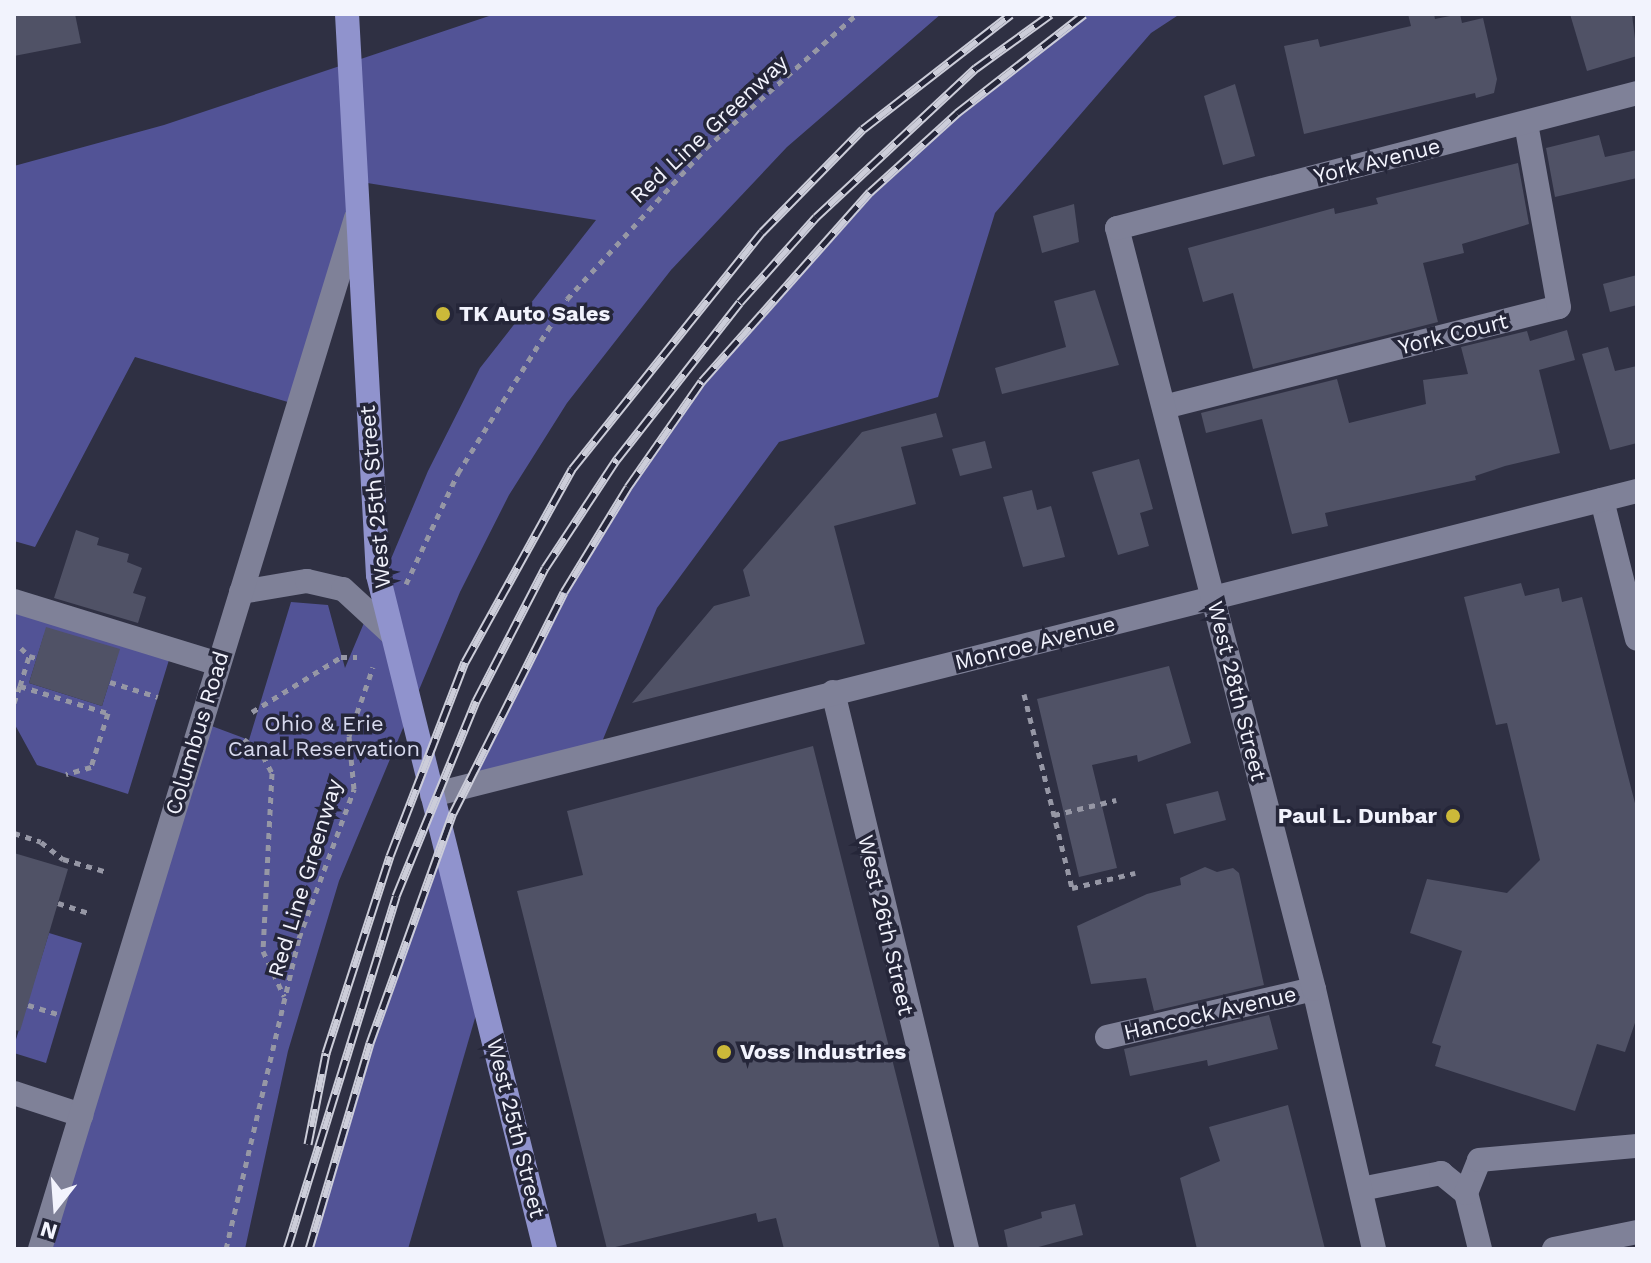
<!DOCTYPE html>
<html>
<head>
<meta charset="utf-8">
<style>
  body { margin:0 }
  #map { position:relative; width:1651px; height:1263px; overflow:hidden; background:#2f3043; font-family:"Work Sans",sans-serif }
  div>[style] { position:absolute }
  .green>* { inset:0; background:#525396 }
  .building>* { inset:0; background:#505266 }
  .path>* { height:5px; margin-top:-2.5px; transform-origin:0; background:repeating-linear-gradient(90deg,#9697a5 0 6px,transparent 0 12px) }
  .minor>* { height:24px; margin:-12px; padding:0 12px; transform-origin:12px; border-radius:12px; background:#7f8198 }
  .major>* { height:24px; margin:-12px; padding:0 12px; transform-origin:12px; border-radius:12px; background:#9093cd }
  .rail>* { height:9px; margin-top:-4.5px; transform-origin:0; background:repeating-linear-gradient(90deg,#252639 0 18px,#cccdd9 0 36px); box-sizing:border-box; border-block:2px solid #cccdd9 }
  .dots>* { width:22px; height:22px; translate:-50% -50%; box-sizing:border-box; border:4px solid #252639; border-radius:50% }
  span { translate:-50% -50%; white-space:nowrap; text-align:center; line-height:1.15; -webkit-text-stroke:7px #252639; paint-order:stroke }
  .street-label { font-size:22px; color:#f2f3fd }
  .poi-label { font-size:22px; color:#f2f3fd; font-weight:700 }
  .left { translate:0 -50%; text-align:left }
  .right { translate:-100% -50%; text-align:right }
  .park-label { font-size:22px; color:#d7d9ee }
  .frame { position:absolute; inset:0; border:16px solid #f2f3fd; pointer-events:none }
  .north { position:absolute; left:16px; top:1167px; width:80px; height:80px; -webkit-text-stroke:6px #252639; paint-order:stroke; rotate:197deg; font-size:22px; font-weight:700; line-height:32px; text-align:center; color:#f2f3fd }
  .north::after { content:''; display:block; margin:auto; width:28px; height:36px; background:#f2f3fd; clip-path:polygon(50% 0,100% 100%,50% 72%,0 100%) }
</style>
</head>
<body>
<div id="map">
  <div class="green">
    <i style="clip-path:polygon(495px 14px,941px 14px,787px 147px,671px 270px,567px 403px,509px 495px,460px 592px,339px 881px,288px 1051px,245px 1249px,40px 1249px,201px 722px,249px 740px,291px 602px,328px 605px,345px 668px,428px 471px,480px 368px,596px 220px,355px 181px,298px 405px,135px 357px,35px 547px,14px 541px,14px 166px,164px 125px)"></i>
    <i style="clip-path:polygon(1084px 14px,1180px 14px,1151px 33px,995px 213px,938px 397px,779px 442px,657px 608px,597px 754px,465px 787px,564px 592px,628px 487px,702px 381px,870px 192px,957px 113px)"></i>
    <i style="clip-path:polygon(evenodd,14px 601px,172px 650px,128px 794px,37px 765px,14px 723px,14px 601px,44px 635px,117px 657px,102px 706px,29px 683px,44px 635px)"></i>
    <i style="clip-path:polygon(443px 839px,482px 994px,408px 1249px,309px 1249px,370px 1043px)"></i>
    <i style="clip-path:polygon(49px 933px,82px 943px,46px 1063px,14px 1053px,14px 1046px)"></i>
  </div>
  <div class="building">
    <i style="clip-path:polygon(14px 14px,75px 14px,81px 43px,14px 56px)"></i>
    <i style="clip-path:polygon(1408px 14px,1434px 14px,1435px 19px,1460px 14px,1462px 23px,1483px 18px,1497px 79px,1494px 93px,1476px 98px,1475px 93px,1304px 134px,1284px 46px,1318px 39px,1320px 47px,1411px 26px)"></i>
    <i style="clip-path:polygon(1570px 14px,1632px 14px,1637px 56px,1587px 71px)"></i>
    <i style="clip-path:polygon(1235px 84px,1255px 156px,1223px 165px,1204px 96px)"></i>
    <i style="clip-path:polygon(1599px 135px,1605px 157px,1637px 150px,1637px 178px,1555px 197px,1546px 148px)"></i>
    <i style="clip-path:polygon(1518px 163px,1529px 224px,1462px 244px,1464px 253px,1423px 263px,1438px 322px,1253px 369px,1233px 293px,1203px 302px,1188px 248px,1334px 208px,1335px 214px,1378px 204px,1376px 198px)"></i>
    <i style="clip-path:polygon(1074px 204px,1079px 242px,1042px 253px,1033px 216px)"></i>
    <i style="clip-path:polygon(1637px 275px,1637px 305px,1610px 312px,1603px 284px)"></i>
    <i style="clip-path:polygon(1095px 290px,1119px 365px,1002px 394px,995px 368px,1066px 347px,1054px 301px)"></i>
    <i style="clip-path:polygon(1567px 330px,1575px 360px,1539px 370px,1560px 453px,1505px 466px,1475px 476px,1476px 480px,1325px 513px,1328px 526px,1292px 534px,1262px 419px,1206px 433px,1201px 413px,1337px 379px,1349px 423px,1426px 404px,1423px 380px,1468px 374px,1461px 347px,1527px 331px,1530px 341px)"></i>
    <i style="clip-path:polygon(1608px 347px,1615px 371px,1637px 366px,1637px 443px,1610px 450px,1582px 354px)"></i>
    <i style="clip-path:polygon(936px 413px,943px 437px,901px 447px,916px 504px,834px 526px,865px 644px,632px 703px,714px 606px,750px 596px,743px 570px,862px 432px)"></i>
    <i style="clip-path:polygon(985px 441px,992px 468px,960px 476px,952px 449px)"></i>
    <i style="clip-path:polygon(1139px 459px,1153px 509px,1140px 513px,1149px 546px,1118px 555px,1092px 472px)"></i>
    <i style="clip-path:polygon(1032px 490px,1037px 510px,1051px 506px,1065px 557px,1023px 567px,1003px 497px)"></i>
    <i style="clip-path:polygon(76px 530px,99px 538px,97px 545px,129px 554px,127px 562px,142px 568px,133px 593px,146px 597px,138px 623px,54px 598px)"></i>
    <i style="clip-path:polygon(1521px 583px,1525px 596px,1559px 588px,1562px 602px,1582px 597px,1637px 811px,1637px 1017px,1625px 1052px,1597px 1044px,1575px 1111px,1435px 1066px,1441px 1046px,1432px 1043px,1462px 951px,1410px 933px,1427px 879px,1507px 893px,1540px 860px,1507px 723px,1496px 725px,1464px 597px)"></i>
    <i style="clip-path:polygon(46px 627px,120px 649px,102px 706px,29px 683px)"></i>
    <i style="clip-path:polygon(1169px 666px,1191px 743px,1138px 762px,1137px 755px,1092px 765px,1117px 868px,1079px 877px,1037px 699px)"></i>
    <i style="clip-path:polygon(813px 746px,940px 1249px,784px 1249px,776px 1218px,758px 1222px,756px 1213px,607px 1249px,517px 891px,583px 875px,567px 811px)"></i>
    <i style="clip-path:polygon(1218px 791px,1226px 820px,1174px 834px,1166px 804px)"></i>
    <i style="clip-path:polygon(14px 853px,68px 869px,20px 1031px,14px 1030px)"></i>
    <i style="clip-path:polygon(1205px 867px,1217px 872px,1233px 868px,1239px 873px,1264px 985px,1154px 1011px,1146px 978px,1091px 984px,1077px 926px,1147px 894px,1181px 885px,1180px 878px)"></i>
    <i style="clip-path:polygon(1269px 1015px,1278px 1049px,1208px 1066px,1207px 1060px,1130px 1076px,1124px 1049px)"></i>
    <i style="clip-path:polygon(1288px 1105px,1325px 1249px,1197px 1249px,1180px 1178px,1220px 1161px,1209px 1127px)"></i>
    <i style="clip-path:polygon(1075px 1204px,1083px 1235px,1031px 1249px,1008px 1249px,1004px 1230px,1042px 1218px,1041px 1212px)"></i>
  </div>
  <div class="path">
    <i style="left:406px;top:584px;width:123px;rotate:-64.9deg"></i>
    <i style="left:458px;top:473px;width:205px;rotate:-57.9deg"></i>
    <i style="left:567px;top:299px;width:205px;rotate:-47.4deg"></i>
    <i style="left:706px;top:148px;width:202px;rotate:-41.6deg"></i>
    <i style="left:21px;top:648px;width:11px;rotate:45deg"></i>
    <i style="left:110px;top:682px;width:50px;rotate:17.4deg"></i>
    <i style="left:20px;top:686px;width:31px;rotate:-73deg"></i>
    <i style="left:29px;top:656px;width:7px;rotate:16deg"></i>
    <i style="left:1024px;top:694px;width:200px;rotate:76.1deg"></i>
    <i style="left:1072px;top:888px;width:65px;rotate:-13.4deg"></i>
    <i style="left:14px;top:703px;width:18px;rotate:-71deg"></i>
    <i style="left:20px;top:686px;width:92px;rotate:17.1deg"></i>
    <i style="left:108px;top:713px;width:57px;rotate:107.5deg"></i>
    <i style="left:91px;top:767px;width:26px;rotate:164deg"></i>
    <i style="left:252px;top:712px;width:105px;rotate:-31.7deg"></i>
    <i style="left:341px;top:657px;width:16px"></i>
    <i style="left:244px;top:739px;width:25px;rotate:42deg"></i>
    <i style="left:263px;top:756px;width:19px;rotate:62deg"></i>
    <i style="left:272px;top:773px;width:178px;rotate:92.9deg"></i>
    <i style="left:263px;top:951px;width:50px;rotate:65deg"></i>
    <i style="left:1054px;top:815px;width:64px;rotate:-13.6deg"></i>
    <i style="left:14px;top:833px;width:28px;rotate:18deg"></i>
    <i style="left:41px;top:842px;width:28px;rotate:38deg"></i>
    <i style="left:63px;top:859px;width:43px;rotate:16.3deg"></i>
    <i style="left:58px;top:903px;width:35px;rotate:18deg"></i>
    <i style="left:28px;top:1005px;width:34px;rotate:17deg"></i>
    <i style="left:226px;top:1249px;width:319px;rotate:-76.8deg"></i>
    <i style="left:299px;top:938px;width:159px;rotate:-69.7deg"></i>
    <i style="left:354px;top:789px;width:53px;rotate:-95.4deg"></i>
    <i style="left:349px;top:736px;width:73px;rotate:-70.8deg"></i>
  </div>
  <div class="minor">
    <i style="left:1164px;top:407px;width:407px;rotate:-14.2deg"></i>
    <i style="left:1559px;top:307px;width:187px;rotate:-100.2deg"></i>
    <i style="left:1602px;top:500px;width:143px;rotate:75.9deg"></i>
    <i style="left:241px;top:592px;width:67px;rotate:-9.5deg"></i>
    <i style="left:307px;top:581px;width:37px;rotate:13deg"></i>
    <i style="left:343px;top:589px;width:67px;rotate:42.6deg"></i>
    <i style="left:14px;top:601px;width:214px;rotate:17.1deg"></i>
    <i style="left:833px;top:692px;width:573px;rotate:76.47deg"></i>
    <i style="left:432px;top:795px;width:1243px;rotate:-14.16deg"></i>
    <i style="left:1107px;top:1037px;width:212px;rotate:-13.1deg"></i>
    <i style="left:14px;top:1093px;width:71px;rotate:18.2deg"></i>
    <i style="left:1361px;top:1189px;width:82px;rotate:-11.3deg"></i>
    <i style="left:1441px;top:1173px;width:32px;rotate:39deg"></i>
    <i style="left:40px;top:1249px;width:1078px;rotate:-72.96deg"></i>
    <i style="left:1374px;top:1249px;width:267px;rotate:-103deg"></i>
    <i style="left:1314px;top:989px;width:786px;rotate:-104.51deg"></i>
    <i style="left:1117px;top:228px;width:537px;rotate:-14.55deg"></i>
    <i style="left:1480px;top:1249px;width:58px;rotate:-104deg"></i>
    <i style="left:1466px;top:1193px;width:35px;rotate:-68deg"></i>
    <i style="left:1479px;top:1160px;width:159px;rotate:-5.1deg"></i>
    <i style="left:1554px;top:1249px;width:85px;rotate:-11.6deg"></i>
  </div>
  <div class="major">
    <i style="left:347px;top:14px;width:562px;rotate:86.84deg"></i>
    <i style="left:378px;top:575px;width:694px;rotate:76.08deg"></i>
  </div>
  <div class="rail">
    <i style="left:308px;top:1144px;width:93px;rotate:-78.8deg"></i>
    <i style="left:326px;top:1053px;width:207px;rotate:-72deg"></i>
    <i style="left:390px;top:856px;width:208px;rotate:-68.9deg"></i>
    <i style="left:465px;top:662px;width:221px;rotate:-61deg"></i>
    <i style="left:572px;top:469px;width:304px;rotate:-51.3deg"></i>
    <i style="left:762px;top:232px;width:144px;rotate:-45.6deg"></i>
    <i style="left:863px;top:129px;width:187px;rotate:-37.8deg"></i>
    <i style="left:287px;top:1249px;width:369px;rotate:-72.8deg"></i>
    <i style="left:396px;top:896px;width:211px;rotate:-67.7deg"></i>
    <i style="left:476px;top:701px;width:150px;rotate:-62.6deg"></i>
    <i style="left:545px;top:568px;width:131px;rotate:-56.6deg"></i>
    <i style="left:617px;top:459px;width:199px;rotate:-51.9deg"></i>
    <i style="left:740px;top:302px;width:114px;rotate:-48.2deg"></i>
    <i style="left:816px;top:217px;width:219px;rotate:-43deg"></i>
    <i style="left:976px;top:68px;width:92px;rotate:-35.8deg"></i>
    <i style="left:309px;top:1249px;width:215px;rotate:-73.5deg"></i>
    <i style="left:370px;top:1043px;width:245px;rotate:-70.2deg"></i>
    <i style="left:453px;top:813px;width:247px;rotate:-63.3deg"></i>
    <i style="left:564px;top:592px;width:123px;rotate:-58.6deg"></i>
    <i style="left:628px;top:487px;width:129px;rotate:-55.1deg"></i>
    <i style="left:702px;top:381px;width:253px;rotate:-48.4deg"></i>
    <i style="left:870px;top:192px;width:118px;rotate:-42.2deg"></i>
    <i style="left:957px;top:113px;width:161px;rotate:-37.9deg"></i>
  </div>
  <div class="dots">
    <i style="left:443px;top:314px;background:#ccb939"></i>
    <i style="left:1453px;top:816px;background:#ccb939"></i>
    <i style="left:724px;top:1052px;background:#ccb939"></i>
  </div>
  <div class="street-label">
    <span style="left:709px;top:129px;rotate:-43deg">Red Line Greenway</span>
    <span style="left:1377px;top:161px;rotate:-14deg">York Avenue</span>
    <span style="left:1453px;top:334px;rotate:-14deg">York Court</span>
    <span style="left:375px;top:497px;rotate:-95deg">West 25th Street</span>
    <span style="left:1035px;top:643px;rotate:-14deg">Monroe Avenue</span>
    <span style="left:1237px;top:691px;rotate:76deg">West 28th Street</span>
    <span style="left:197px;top:733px;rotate:-73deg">Columbus Road</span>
    <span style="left:305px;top:878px;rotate:-73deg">Red Line Greenway</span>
    <span style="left:886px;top:925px;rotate:77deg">West 26th Street</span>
    <span style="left:1210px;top:1013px;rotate:-13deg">Hancock Avenue</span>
    <span style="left:516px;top:1128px;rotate:76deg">West 25th Street</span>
  </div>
  <div class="poi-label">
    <span class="left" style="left:459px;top:314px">TK Auto Sales</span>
    <span class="right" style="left:1437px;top:816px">Paul L. Dunbar</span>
    <span class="left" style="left:740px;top:1052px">Voss Industries</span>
  </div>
  <div class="park-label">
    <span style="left:324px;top:736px">Ohio &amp; Erie<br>Canal Reservation</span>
  </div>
  <div class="frame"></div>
  <div class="north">N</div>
</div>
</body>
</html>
